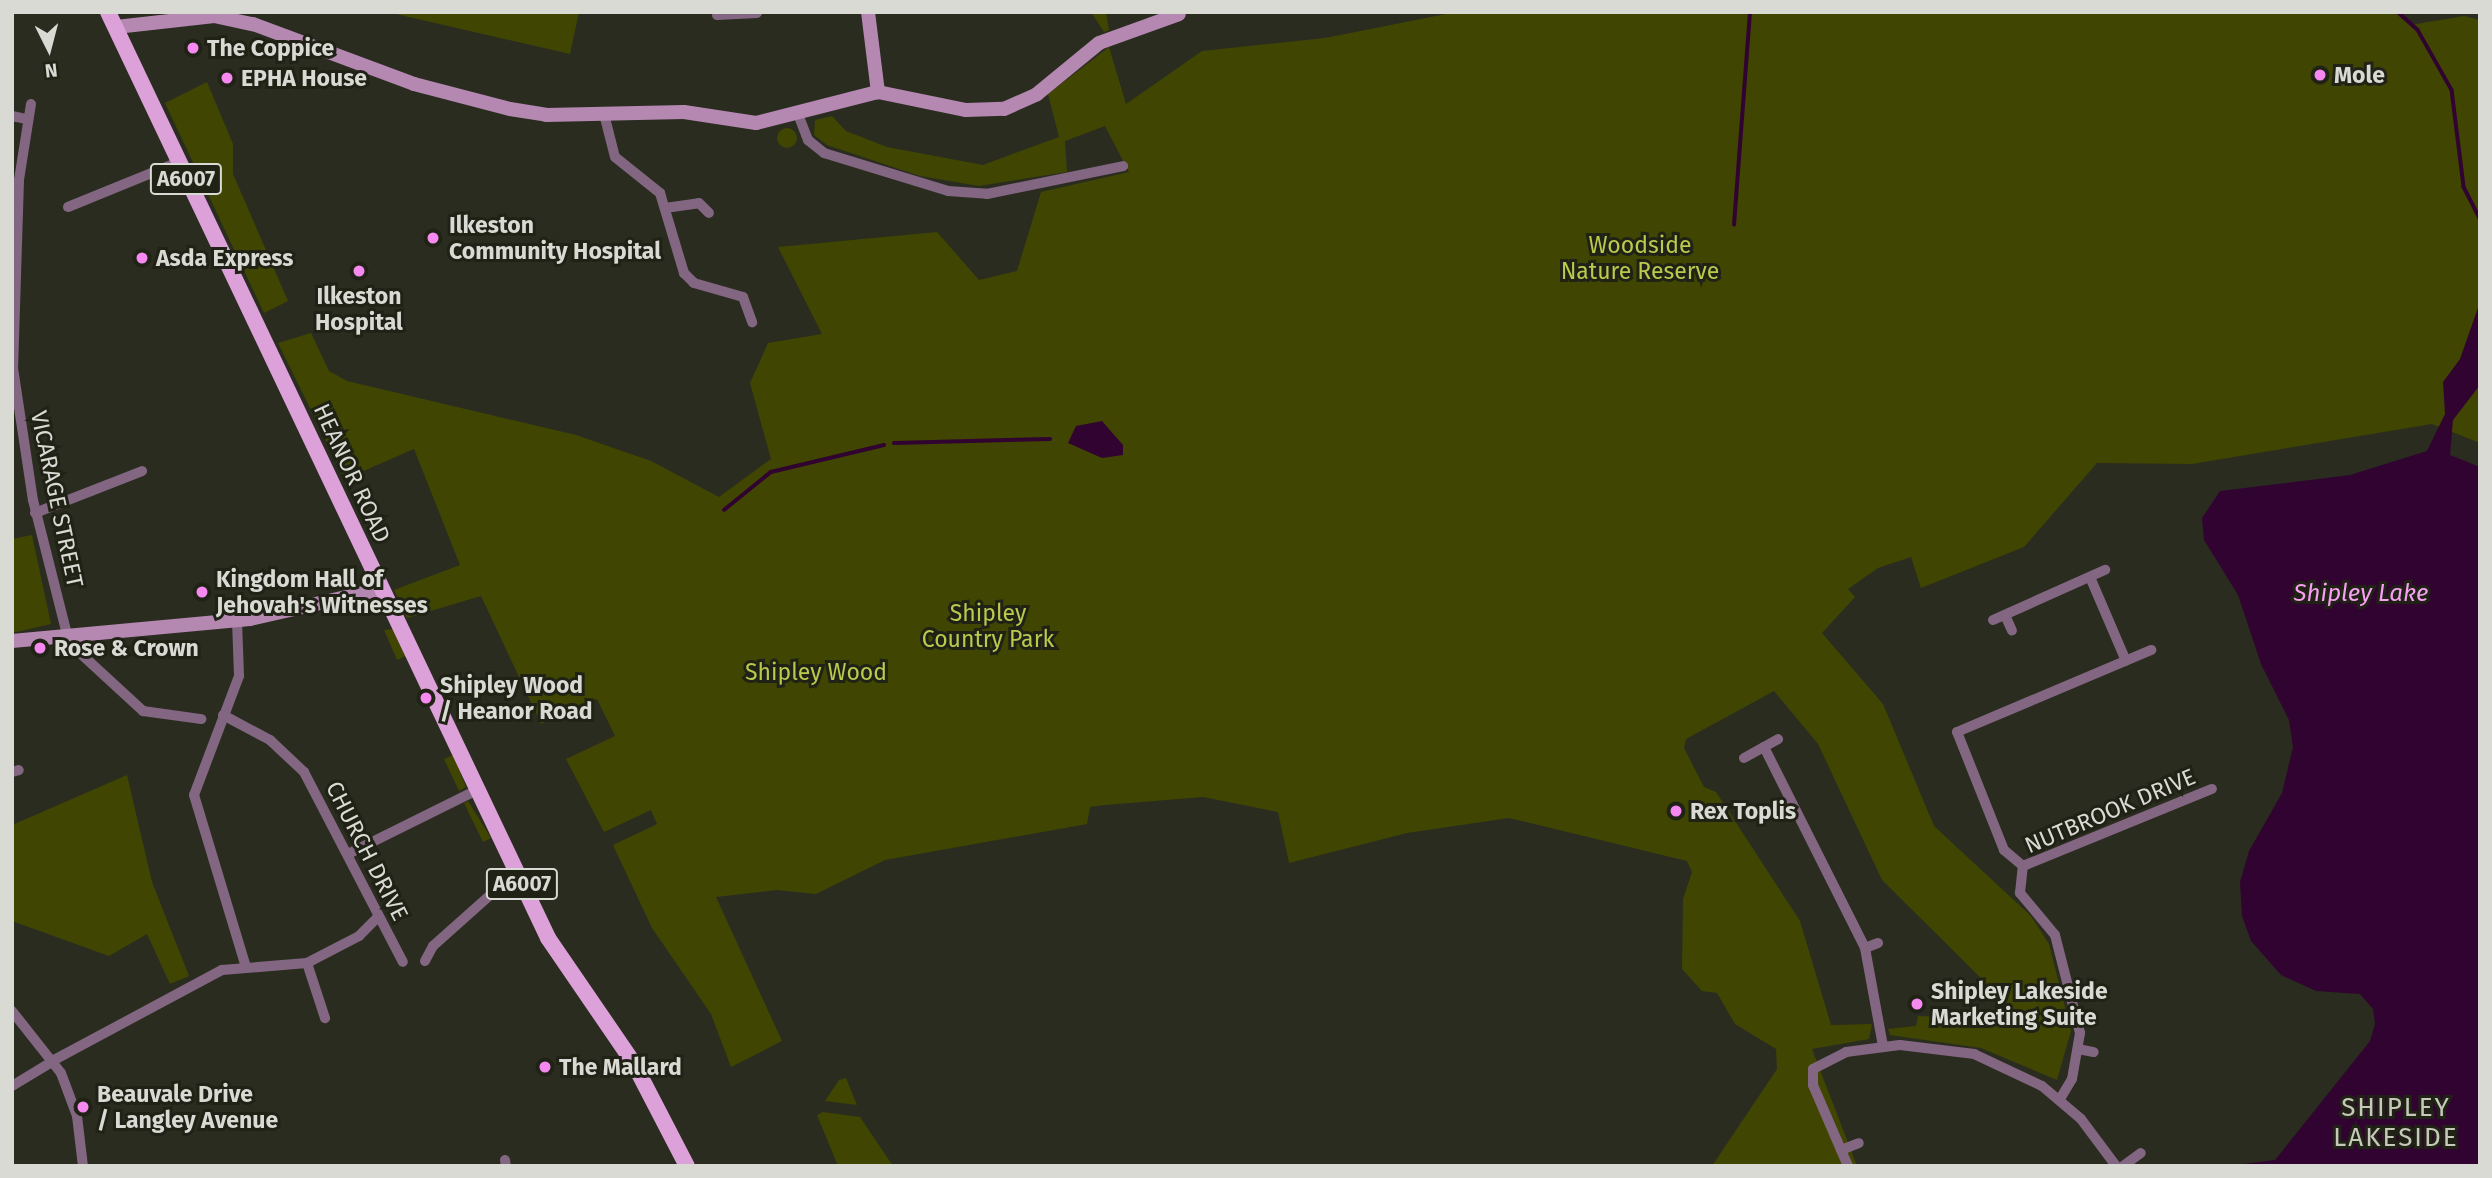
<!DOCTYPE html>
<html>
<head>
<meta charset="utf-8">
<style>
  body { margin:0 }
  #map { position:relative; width:2492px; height:1178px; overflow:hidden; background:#2a2c20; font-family:"Fira Sans",sans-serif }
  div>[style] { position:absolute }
  .green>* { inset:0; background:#404601 }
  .round { border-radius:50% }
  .water>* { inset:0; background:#310330 }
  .stream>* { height:3.5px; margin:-1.75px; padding:0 1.75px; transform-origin:1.75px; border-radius:1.75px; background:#310330 }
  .street>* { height:10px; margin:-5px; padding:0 5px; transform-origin:5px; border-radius:5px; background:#836681 }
  .secondary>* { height:14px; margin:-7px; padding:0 7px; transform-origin:7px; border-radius:7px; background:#b588b2 }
  .primary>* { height:16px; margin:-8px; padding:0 8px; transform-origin:8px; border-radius:8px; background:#dca1d8 }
  .dots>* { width:19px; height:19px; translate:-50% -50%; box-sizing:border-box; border:4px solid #202216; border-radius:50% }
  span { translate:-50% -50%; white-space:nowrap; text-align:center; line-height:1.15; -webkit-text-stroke:6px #202216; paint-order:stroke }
  .shield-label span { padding:2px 5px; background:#202216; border:2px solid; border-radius:5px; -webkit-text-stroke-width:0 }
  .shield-label { font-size:21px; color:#d9dad3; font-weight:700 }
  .poi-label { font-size:23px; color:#d9dad3; font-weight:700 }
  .left { translate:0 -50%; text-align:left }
  .park-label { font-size:23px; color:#bbc94d }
  .street-label { font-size:23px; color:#d9dad3 }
  .water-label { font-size:24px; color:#f79ff2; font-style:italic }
  .quarter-label { font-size:26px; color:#c6c9ba; letter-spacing:2px }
  .frame { position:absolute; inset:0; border:14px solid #d9dad3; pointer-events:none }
  .north { position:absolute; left:14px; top:14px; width:70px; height:70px; -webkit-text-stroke:5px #202216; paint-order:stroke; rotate:174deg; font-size:19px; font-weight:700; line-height:28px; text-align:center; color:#d9dad3 }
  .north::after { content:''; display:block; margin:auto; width:24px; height:32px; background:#d9dad3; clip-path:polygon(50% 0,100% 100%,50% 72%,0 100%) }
</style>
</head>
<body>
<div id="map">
  <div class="green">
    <i style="clip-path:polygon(387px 12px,579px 12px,570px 54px)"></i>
    <i style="clip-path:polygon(1091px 12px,1106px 12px,1109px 30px,1104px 32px)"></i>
    <i style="clip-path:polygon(1456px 12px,2396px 12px,2410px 25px,2464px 16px,2480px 20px,2480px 443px,2432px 424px,2192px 464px,2097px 463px,2024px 547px,1921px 588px,1911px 557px,1878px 568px,1848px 589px,1855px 597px,1822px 633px,1883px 704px,1934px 826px,2031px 916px,2049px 944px,2071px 1031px,2057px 1080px,1981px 1048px,1890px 1035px,1888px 1029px,1916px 1026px,1918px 1016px,1992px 1019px,1993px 1010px,2002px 1007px,1997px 994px,1882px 880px,1818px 744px,1774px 691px,1686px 739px,1684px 748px,1704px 787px,1716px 792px,1800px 921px,1831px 1025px,1872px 1024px,1869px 1039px,1812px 1049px,1857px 1166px,1712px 1166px,1777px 1069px,1776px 1049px,1735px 1024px,1717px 993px,1702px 991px,1682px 969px,1683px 899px,1692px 872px,1687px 861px,1509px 818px,1407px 833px,1289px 863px,1278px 812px,1203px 797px,1105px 805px,1090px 807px,1087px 824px,885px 860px,816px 894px,777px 890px,716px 897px,782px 1041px,731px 1067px,711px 1014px,652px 928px,613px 845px,657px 824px,651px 810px,604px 832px,566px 759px,615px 736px,597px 699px,541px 724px,481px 596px,407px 618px,394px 590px,460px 565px,414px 449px,345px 479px,278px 343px,311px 333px,329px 371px,347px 381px,576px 435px,651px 461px,719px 497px,771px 459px,750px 383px,768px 343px,822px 334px,778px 247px,937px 232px,979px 280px,1017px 271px,1041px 192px,1129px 172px,1105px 126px,1065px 141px,1067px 172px,979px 186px,920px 176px,827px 145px,814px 135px,815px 120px,832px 116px,846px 131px,887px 147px,983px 165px,1059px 137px,1048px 94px,1109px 47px,1126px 104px,1202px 51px,1325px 38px)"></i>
    <i style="clip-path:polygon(207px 82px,233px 144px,233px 174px,288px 301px,264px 313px,165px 103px)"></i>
    <i class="round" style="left:777px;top:128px;width:20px;height:20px"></i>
    <i style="clip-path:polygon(32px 535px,51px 624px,12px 633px,12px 539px)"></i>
    <i style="clip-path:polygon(393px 629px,406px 656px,397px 660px,384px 630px)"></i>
    <i style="clip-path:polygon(453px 755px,466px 787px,459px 791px,444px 759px)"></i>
    <i style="clip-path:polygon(127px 775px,152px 882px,189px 976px,170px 984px,147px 934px,109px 956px,12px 921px,12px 825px)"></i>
    <i style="clip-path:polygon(468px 801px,491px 838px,483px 842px,464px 803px)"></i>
    <i style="clip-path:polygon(846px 1078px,857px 1105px,825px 1101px,839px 1080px)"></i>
    <i style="clip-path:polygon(823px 1112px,860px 1117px,893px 1166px,838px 1166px,817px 1115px)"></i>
  </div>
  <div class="water">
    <i style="clip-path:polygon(2480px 302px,2480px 385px,2453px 420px,2450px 455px,2480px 467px,2480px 1166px,2227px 1166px,2275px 1160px,2370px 1041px,2375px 1024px,2373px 1009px,2360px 994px,2316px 991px,2281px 975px,2251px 941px,2242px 916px,2240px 882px,2249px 851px,2282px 793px,2293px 747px,2289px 720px,2261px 664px,2238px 595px,2204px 540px,2202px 518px,2220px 491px,2350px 475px,2427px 451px,2445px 414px,2443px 382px,2460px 359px)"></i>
    <i style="clip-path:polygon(1102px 421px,1123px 445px,1123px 455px,1102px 458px,1068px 443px,1076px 426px)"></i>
  </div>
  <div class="stream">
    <i style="left:2398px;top:12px;width:27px;rotate:42deg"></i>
    <i style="left:2418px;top:30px;width:69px;rotate:60.5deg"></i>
    <i style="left:2452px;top:90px;width:98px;rotate:82.9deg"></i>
    <i style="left:2464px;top:187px;width:36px;rotate:63deg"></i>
    <i style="left:1734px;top:225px;width:214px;rotate:-85.7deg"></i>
    <i style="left:894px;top:443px;width:156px;rotate:-1.5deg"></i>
    <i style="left:724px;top:510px;width:60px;rotate:-39deg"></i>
    <i style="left:771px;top:472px;width:116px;rotate:-13.4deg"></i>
  </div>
  <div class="street">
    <i style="left:717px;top:15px;width:40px;rotate:-2.9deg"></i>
    <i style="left:31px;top:104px;width:77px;rotate:99deg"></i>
    <i style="left:19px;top:180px;width:188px;rotate:91.8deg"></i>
    <i style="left:13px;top:368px;width:134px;rotate:81.4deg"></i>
    <i style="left:33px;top:500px;width:138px;rotate:75.8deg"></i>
    <i style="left:604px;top:114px;width:44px;rotate:75.7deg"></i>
    <i style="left:615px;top:157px;width:58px;rotate:38.7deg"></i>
    <i style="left:660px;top:193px;width:84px;rotate:73.3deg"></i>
    <i style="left:684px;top:273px;width:14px;rotate:45deg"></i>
    <i style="left:694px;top:283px;width:51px;rotate:15.9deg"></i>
    <i style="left:743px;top:297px;width:27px;rotate:70deg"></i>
    <i style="left:798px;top:114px;width:28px;rotate:69deg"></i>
    <i style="left:808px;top:140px;width:21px;rotate:39deg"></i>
    <i style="left:824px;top:153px;width:130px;rotate:17deg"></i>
    <i style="left:948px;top:191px;width:39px;rotate:4deg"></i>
    <i style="left:987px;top:194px;width:139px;rotate:-11.6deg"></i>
    <i style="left:12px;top:116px;width:14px;rotate:12deg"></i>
    <i style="left:68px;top:207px;width:119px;rotate:-22.2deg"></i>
    <i style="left:665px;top:208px;width:34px;rotate:-8deg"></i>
    <i style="left:699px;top:203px;width:14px;rotate:45deg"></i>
    <i style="left:35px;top:513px;width:115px;rotate:-21.4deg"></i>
    <i style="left:2090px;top:577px;width:91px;rotate:66.8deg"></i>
    <i style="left:2005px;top:615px;width:17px;rotate:66deg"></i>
    <i style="left:1993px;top:620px;width:123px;rotate:-24.1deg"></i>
    <i style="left:237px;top:621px;width:55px;rotate:87.9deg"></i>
    <i style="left:239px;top:676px;width:127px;rotate:110.7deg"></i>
    <i style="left:194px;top:795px;width:180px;rotate:73.2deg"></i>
    <i style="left:70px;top:634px;width:21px;rotate:62deg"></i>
    <i style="left:80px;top:653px;width:86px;rotate:42.6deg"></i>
    <i style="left:143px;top:711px;width:59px;rotate:7.9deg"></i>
    <i style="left:223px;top:715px;width:53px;rotate:28deg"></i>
    <i style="left:270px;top:740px;width:47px;rotate:43.3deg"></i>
    <i style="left:304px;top:772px;width:214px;rotate:62.5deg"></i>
    <i style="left:1764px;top:747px;width:225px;rotate:63.3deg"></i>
    <i style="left:1865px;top:948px;width:100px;rotate:79.6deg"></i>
    <i style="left:1744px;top:758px;width:39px;rotate:-29deg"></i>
    <i style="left:12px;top:772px;width:7px;rotate:-16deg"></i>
    <i style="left:348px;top:854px;width:144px;rotate:-26.4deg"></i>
    <i style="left:2023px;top:866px;width:25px;rotate:-140deg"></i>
    <i style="left:2004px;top:850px;width:127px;rotate:-111.7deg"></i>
    <i style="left:1957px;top:732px;width:211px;rotate:-22.9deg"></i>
    <i style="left:1865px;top:948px;width:14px;rotate:-21deg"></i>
    <i style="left:425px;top:961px;width:17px;rotate:-62deg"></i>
    <i style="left:433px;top:946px;width:111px;rotate:-41.7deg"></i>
    <i style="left:307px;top:963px;width:58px;rotate:71.9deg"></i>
    <i style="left:12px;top:1011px;width:79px;rotate:51.7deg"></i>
    <i style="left:61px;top:1073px;width:46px;rotate:69.6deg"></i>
    <i style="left:77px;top:1116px;width:50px;rotate:83.2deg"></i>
    <i style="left:2078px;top:1049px;width:16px;rotate:11deg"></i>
    <i style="left:54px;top:1060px;width:191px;rotate:-28.2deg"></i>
    <i style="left:222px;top:970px;width:85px;rotate:-4.7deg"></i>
    <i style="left:307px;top:963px;width:59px;rotate:-27.4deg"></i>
    <i style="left:359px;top:936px;width:25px;rotate:-45deg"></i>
    <i style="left:12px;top:1086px;width:50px;rotate:-31.2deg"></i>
    <i style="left:2060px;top:1099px;width:23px;rotate:-59deg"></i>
    <i style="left:2072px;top:1079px;width:47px;rotate:-80.1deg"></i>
    <i style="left:2080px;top:1033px;width:101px;rotate:-104.3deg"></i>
    <i style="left:2055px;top:935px;width:55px;rotate:-129.8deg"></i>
    <i style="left:2020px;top:893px;width:27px;rotate:-84deg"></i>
    <i style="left:2023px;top:866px;width:204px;rotate:-22.2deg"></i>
    <i style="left:1841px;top:1150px;width:19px;rotate:-21deg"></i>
    <i style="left:505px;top:1160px;width:6px;rotate:81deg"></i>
    <i style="left:1848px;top:1166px;width:88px;rotate:-113.4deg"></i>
    <i style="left:1813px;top:1085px;width:16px;rotate:-90deg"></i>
    <i style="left:1813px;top:1069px;width:37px;rotate:-27deg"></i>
    <i style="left:1846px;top:1052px;width:54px;rotate:-7.4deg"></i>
    <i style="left:1900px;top:1045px;width:75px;rotate:6.9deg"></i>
    <i style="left:1974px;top:1054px;width:75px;rotate:25.2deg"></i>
    <i style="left:2042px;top:1086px;width:51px;rotate:40.2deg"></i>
    <i style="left:2081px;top:1119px;width:59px;rotate:53.3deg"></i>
    <i style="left:2123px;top:1166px;width:22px;rotate:-36deg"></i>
  </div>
  <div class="secondary">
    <i style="left:868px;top:12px;width:81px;rotate:82.9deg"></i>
    <i style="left:116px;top:27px;width:99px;rotate:-6.4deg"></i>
    <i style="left:214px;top:16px;width:40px;rotate:12deg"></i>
    <i style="left:253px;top:24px;width:172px;rotate:20.4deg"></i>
    <i style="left:414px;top:84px;width:99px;rotate:14.6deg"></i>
    <i style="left:510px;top:109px;width:36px;rotate:9deg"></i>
    <i style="left:546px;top:115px;width:138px;rotate:-1.2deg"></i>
    <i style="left:684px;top:112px;width:73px;rotate:8.7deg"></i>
    <i style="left:756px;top:123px;width:126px;rotate:-14.3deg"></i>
    <i style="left:878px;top:92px;width:90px;rotate:11.6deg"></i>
    <i style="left:966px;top:110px;width:38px;rotate:-2deg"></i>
    <i style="left:1004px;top:109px;width:36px;rotate:-24deg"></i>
    <i style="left:1037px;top:94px;width:80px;rotate:-39.4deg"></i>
    <i style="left:1099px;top:43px;width:85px;rotate:-19.9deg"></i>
    <i style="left:12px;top:641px;width:239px;rotate:-5.3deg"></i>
    <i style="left:250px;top:619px;width:134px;rotate:-12.9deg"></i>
  </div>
  <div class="primary">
    <i style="left:108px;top:12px;width:1025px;rotate:64.58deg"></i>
    <i style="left:548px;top:938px;width:150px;rotate:55.6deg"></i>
    <i style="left:633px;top:1062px;width:117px;rotate:62.6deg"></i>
  </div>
  <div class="dots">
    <i style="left:193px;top:48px;background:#f589ef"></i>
    <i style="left:2320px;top:75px;background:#f589ef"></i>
    <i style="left:227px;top:78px;background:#f589ef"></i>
    <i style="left:433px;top:238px;background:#f589ef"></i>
    <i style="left:142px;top:258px;background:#f589ef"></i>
    <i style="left:359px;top:271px;background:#f589ef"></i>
    <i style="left:202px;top:592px;background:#f589ef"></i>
    <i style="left:40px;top:648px;background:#f589ef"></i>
    <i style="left:426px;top:698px;background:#f589ef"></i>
    <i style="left:1676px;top:811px;background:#f589ef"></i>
    <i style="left:1917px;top:1004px;background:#f589ef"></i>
    <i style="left:545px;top:1067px;background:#f589ef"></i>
    <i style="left:83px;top:1107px;background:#f589ef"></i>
  </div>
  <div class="shield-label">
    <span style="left:186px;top:179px">A6007</span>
    <span style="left:522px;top:884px">A6007</span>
  </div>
  <div class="poi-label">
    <span class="left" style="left:207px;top:48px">The Coppice</span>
    <span class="left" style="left:2334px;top:75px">Mole</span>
    <span class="left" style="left:241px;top:78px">EPHA House</span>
    <span class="left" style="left:449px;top:238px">Ilkeston<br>Community Hospital</span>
    <span class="left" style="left:156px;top:258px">Asda Express</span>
    <span style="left:359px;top:309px">Ilkeston<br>Hospital</span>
    <span class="left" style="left:216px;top:592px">Kingdom Hall of<br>Jehovah's Witnesses</span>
    <span class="left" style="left:54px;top:648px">Rose &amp; Crown</span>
    <span class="left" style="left:440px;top:698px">Shipley Wood<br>/ Heanor Road</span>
    <span class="left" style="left:1690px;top:811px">Rex Toplis</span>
    <span class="left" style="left:1931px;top:1004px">Shipley Lakeside<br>Marketing Suite</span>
    <span class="left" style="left:559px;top:1067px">The Mallard</span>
    <span class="left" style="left:97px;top:1107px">Beauvale Drive<br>/ Langley Avenue</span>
  </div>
  <div class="park-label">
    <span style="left:1640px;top:258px">Woodside<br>Nature Reserve</span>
    <span style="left:988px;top:626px">Shipley<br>Country Park</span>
    <span style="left:816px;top:672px">Shipley Wood</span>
  </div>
  <div class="street-label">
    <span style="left:352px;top:473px;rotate:65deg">HEANOR ROAD</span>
    <span style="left:57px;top:499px;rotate:78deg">VICARAGE STREET</span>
    <span style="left:2110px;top:811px;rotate:-23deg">NUTBROOK DRIVE</span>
    <span style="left:367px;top:851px;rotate:63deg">CHURCH DRIVE</span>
  </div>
  <div class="water-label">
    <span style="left:2361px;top:594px">Shipley Lake</span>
  </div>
  <div class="quarter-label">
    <span style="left:2396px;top:1123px">SHIPLEY<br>LAKESIDE</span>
  </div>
  <div class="frame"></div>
  <div class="north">N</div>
</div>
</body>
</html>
